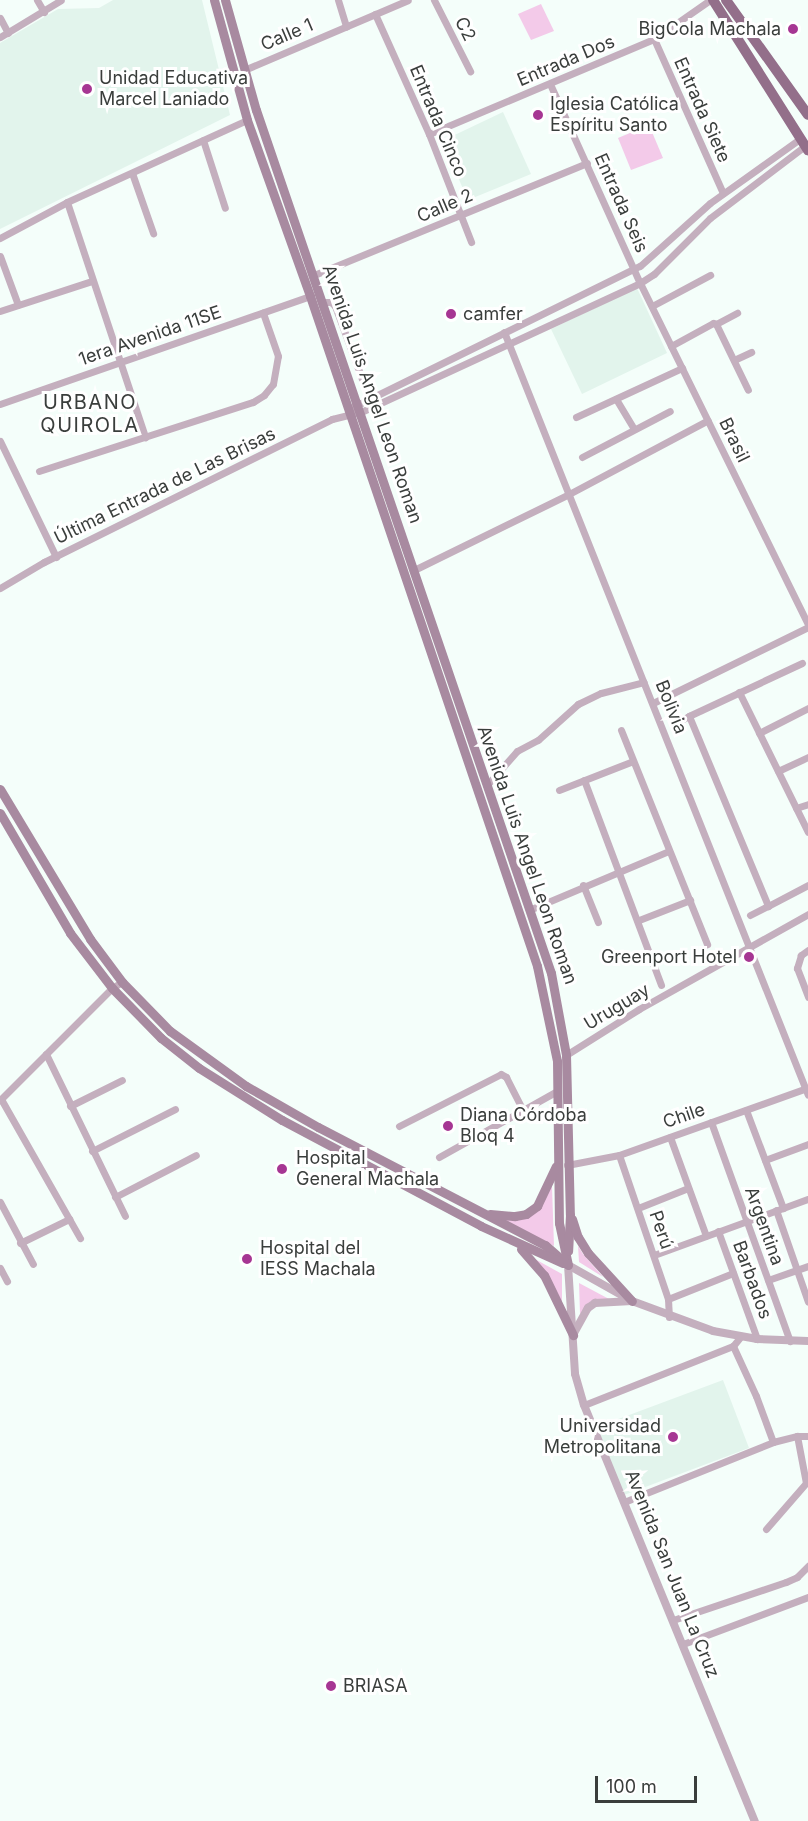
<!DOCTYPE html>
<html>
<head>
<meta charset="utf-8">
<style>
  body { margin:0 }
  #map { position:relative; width:808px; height:1821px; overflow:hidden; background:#f4fefa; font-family:Inter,sans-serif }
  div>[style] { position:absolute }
  .built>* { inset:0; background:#e2f4ec }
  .green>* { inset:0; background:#f3cae9 }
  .minor>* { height:7px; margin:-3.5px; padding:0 3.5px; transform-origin:3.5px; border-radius:3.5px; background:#c4afbe }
  .tertiary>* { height:8px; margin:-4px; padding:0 4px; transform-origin:4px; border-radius:4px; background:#c4afbe }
  .secondary>* { height:9px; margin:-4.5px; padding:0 4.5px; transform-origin:4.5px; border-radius:4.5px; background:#a88aa0 }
  .primary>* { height:10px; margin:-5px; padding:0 5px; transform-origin:5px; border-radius:5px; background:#936f8a }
  .dots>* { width:16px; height:16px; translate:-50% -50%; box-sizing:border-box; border:3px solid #fff; border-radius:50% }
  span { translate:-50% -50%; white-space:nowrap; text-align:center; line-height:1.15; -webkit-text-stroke:6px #fff; paint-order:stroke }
  .street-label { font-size:18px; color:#3a3e3c }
  .poi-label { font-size:18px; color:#3a3e3c }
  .right { translate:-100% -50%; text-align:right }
  .left { translate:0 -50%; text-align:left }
  .neighbourhood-label { font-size:20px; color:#3a3e3c; letter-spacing:1.5px }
  .scale { position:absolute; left:595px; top:1776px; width:102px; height:27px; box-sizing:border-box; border:3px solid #3a3e3c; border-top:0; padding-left:8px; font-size:18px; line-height:21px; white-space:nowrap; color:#3a3e3c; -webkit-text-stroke:4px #fff; paint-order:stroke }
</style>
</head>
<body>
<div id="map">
  <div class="built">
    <i style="clip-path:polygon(113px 0,202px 0,230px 115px,0 229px,0 43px,58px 9px,99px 8px)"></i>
    <i style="clip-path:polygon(503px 112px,531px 174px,468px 200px,442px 141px)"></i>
    <i style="clip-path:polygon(637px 288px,667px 353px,582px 394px,551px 329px)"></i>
    <i style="clip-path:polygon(723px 1380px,749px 1448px,624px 1495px,597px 1427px)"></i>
  </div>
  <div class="green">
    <i style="clip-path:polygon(541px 4px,554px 31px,531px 40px,518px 14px)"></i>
    <i style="clip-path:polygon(649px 125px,663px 158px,631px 170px,618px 138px)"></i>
    <i style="clip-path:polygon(552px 1186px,554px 1246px,503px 1219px,529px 1215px)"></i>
    <i style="clip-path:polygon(578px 1246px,583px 1254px,603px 1277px,579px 1262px)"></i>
    <i style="clip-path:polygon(533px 1258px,562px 1274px,562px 1306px)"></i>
    <i style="clip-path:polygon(579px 1283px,609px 1299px,591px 1301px,580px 1314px)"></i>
  </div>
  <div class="minor">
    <i style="left:37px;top:0;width:14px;rotate:60deg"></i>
    <i style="left:338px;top:0;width:28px;rotate:73deg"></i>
    <i style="left:434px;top:0;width:80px;rotate:63.1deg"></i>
    <i style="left:375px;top:14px;width:132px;rotate:65.8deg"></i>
    <i style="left:429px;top:134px;width:116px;rotate:68.7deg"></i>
    <i style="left:0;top:18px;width:17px;rotate:62deg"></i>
    <i style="left:0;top:37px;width:71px;rotate:-31.2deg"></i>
    <i style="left:654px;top:39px;width:169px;rotate:65.9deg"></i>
    <i style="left:244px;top:70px;width:178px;rotate:-23.1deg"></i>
    <i style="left:550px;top:84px;width:218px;rotate:65.7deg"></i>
    <i style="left:640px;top:283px;width:380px;rotate:63.8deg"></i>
    <i style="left:429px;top:134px;width:244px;rotate:-22.9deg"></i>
    <i style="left:654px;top:39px;width:65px;rotate:-34.9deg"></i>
    <i style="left:203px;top:140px;width:71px;rotate:72.1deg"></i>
    <i style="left:132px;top:173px;width:64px;rotate:70.7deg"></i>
    <i style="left:67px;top:202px;width:248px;rotate:71.6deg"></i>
    <i style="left:0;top:238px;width:76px;rotate:-28.2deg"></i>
    <i style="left:67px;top:202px;width:198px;rotate:-24.5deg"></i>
    <i style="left:0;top:256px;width:52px;rotate:69.8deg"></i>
    <i style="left:314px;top:275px;width:295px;rotate:-22.3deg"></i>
    <i style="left:323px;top:302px;width:8px"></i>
    <i style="left:331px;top:302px;width:6px;rotate:45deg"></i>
    <i style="left:335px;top:306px;width:98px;rotate:69.7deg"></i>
    <i style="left:652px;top:306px;width:66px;rotate:-28.1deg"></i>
    <i style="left:0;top:311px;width:97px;rotate:-18.1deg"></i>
    <i style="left:716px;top:324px;width:24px;rotate:-28deg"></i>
    <i style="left:504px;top:332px;width:821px;rotate:68.28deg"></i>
    <i style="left:671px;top:346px;width:48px;rotate:-28.7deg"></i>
    <i style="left:713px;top:323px;width:3px;rotate:18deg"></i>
    <i style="left:716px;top:324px;width:73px;rotate:64.1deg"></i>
    <i style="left:734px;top:360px;width:19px;rotate:-25deg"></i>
    <i style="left:616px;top:399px;width:35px;rotate:59deg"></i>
    <i style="left:0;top:404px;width:328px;rotate:-19.2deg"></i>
    <i style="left:353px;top:407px;width:320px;rotate:-26.2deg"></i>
    <i style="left:640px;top:266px;width:94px;rotate:-42deg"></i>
    <i style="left:710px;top:203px;width:112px;rotate:-35.5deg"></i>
    <i style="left:576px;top:417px;width:117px;rotate:-24.8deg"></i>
    <i style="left:0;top:441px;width:129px;rotate:64.2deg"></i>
    <i style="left:582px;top:457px;width:99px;rotate:-27.6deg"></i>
    <i style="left:39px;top:471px;width:225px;rotate:-17.9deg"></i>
    <i style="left:253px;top:402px;width:13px;rotate:-32deg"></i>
    <i style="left:264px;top:395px;width:14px;rotate:-51deg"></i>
    <i style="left:273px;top:384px;width:28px;rotate:-80deg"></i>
    <i style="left:278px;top:356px;width:46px;rotate:-109.2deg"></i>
    <i style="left:414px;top:570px;width:173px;rotate:-26.1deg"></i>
    <i style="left:569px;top:494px;width:157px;rotate:-28deg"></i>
    <i style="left:0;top:588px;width:51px;rotate:-30.6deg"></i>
    <i style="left:44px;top:562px;width:322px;rotate:-26.4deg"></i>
    <i style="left:332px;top:419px;width:30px;rotate:-14deg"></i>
    <i style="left:361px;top:412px;width:307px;rotate:-24.8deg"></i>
    <i style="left:640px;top:283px;width:17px;rotate:-33deg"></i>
    <i style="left:654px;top:274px;width:79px;rotate:-45deg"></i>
    <i style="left:710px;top:218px;width:119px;rotate:-37.2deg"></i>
    <i style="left:802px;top:663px;width:125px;rotate:154.9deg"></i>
    <i style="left:689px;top:716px;width:206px;rotate:67.4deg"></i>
    <i style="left:768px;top:906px;width:45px;rotate:-27.7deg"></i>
    <i style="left:739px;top:692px;width:156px;rotate:63.8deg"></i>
    <i style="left:653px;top:703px;width:173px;rotate:-26.1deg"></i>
    <i style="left:674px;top:724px;width:17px;rotate:-28deg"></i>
    <i style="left:621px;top:730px;width:231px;rotate:68.1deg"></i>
    <i style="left:759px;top:733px;width:55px;rotate:-27deg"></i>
    <i style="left:778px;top:771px;width:33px;rotate:-25deg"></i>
    <i style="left:584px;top:780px;width:219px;rotate:69.4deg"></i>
    <i style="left:487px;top:785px;width:45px;rotate:-48.6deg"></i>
    <i style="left:517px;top:751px;width:24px;rotate:-28deg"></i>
    <i style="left:538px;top:740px;width:54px;rotate:-42deg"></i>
    <i style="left:578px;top:704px;width:25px;rotate:-26deg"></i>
    <i style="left:601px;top:693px;width:44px;rotate:-14.3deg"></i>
    <i style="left:559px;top:790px;width:79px;rotate:-21.4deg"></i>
    <i style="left:796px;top:808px;width:13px;rotate:-18deg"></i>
    <i style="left:583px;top:885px;width:40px;rotate:68deg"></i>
    <i style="left:529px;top:910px;width:152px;rotate:-22.9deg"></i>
    <i style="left:750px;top:915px;width:20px;rotate:-27deg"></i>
    <i style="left:639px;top:920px;width:55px;rotate:-21.4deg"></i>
    <i style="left:808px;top:950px;width:9px;rotate:144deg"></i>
    <i style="left:801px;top:955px;width:14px;rotate:107deg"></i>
    <i style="left:797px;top:968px;width:31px;rotate:69deg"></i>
    <i style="left:46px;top:1054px;width:180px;rotate:64deg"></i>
    <i style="left:566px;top:1055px;width:86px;rotate:-32.2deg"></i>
    <i style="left:639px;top:1009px;width:194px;rotate:-29.3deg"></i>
    <i style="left:1px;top:1099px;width:160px;rotate:60.4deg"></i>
    <i style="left:0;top:1100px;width:158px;rotate:-45deg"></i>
    <i style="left:112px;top:988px;width:12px;rotate:-31deg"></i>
    <i style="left:70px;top:1106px;width:58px;rotate:-26.6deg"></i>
    <i style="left:746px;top:1110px;width:105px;rotate:69.3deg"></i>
    <i style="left:711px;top:1122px;width:233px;rotate:70.2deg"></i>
    <i style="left:399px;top:1126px;width:114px;rotate:-27deg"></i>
    <i style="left:501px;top:1074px;width:6px;rotate:31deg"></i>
    <i style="left:506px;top:1077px;width:37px;rotate:63deg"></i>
    <i style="left:670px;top:1137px;width:105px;rotate:70deg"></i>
    <i style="left:92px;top:1151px;width:93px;rotate:-26.8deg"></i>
    <i style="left:619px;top:1155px;width:152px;rotate:71.2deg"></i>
    <i style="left:668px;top:1299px;width:18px;rotate:87deg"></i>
    <i style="left:439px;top:1157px;width:135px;rotate:-29.2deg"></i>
    <i style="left:765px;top:1160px;width:46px;rotate:-20.4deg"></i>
    <i style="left:567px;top:1165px;width:53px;rotate:-10.9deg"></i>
    <i style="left:619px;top:1155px;width:200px;rotate:-19.6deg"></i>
    <i style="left:115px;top:1197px;width:91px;rotate:-27.4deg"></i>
    <i style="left:0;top:1202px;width:70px;rotate:62deg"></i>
    <i style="left:638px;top:1208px;width:54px;rotate:-21.8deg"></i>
    <i style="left:776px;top:1210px;width:97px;rotate:70.8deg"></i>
    <i style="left:718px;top:1231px;width:115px;rotate:70.1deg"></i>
    <i style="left:20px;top:1243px;width:55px;rotate:-26.1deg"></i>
    <i style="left:654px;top:1255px;width:164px;rotate:-20deg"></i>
    <i style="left:0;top:1268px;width:15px;rotate:62deg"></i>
    <i style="left:768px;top:1280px;width:42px;rotate:-19.3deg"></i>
    <i style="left:668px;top:1299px;width:70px;rotate:-21.8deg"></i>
    <i style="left:733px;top:1346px;width:55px;rotate:65.3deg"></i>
    <i style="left:756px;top:1396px;width:49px;rotate:69.7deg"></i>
    <i style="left:584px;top:1405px;width:160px;rotate:-21.6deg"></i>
    <i style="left:733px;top:1346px;width:13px;rotate:-51deg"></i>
    <i style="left:624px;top:1502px;width:161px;rotate:-21.9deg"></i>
    <i style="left:773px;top:1442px;width:25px;rotate:-14deg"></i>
    <i style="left:797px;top:1436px;width:11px"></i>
    <i style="left:766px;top:1529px;width:61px;rotate:-49deg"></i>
    <i style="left:806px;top:1483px;width:48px;rotate:-100.8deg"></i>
    <i style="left:673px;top:1620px;width:119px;rotate:-18.6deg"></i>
    <i style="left:786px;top:1582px;width:12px;rotate:-24deg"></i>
    <i style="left:797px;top:1577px;width:16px;rotate:-45deg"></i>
    <i style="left:683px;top:1644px;width:134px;rotate:-20.6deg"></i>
  </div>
  <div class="tertiary">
    <i style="left:568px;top:1265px;width:109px;rotate:86.3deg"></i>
    <i style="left:575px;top:1374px;width:32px;rotate:74deg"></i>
    <i style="left:584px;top:1405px;width:450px;rotate:67.7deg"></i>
    <i style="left:568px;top:1265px;width:73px;rotate:29.4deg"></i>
    <i style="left:632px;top:1301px;width:86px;rotate:20.3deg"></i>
    <i style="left:713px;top:1331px;width:45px;rotate:10.3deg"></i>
    <i style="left:757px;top:1339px;width:51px;rotate:2.2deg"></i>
    <i style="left:574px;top:1333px;width:29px;rotate:-61deg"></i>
    <i style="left:588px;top:1308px;width:9px;rotate:-36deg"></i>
    <i style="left:595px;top:1303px;width:37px;rotate:-3deg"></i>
  </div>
  <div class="secondary">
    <i style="left:214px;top:0;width:124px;rotate:74.6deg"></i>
    <i style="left:247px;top:120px;width:187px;rotate:70.3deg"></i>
    <i style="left:310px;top:296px;width:707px;rotate:71.28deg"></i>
    <i style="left:537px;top:966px;width:97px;rotate:78.1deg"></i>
    <i style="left:557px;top:1061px;width:162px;rotate:89.3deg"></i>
    <i style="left:559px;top:1223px;width:43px;rotate:77.9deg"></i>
    <i style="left:225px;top:0;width:114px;rotate:74.3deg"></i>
    <i style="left:256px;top:110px;width:912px;rotate:71.13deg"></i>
    <i style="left:551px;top:973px;width:83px;rotate:79.6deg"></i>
    <i style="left:566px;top:1055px;width:160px;rotate:88.6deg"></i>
    <i style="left:570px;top:1215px;width:36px;rotate:93deg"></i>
    <i style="left:0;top:789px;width:175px;rotate:59deg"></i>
    <i style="left:90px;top:939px;width:54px;rotate:53.3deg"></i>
    <i style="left:122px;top:982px;width:69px;rotate:45.6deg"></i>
    <i style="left:170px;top:1031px;width:94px;rotate:35.9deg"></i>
    <i style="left:246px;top:1086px;width:83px;rotate:29.7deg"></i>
    <i style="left:318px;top:1127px;width:256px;rotate:27.5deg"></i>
    <i style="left:545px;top:1245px;width:30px;rotate:41deg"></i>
    <i style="left:0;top:813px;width:139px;rotate:59.7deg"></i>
    <i style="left:70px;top:933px;width:69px;rotate:52.6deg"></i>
    <i style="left:112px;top:988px;width:70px;rotate:45.6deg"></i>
    <i style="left:161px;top:1038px;width:48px;rotate:38.3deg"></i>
    <i style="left:199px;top:1068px;width:98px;rotate:32.1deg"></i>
    <i style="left:282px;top:1120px;width:225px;rotate:28deg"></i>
    <i style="left:481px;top:1226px;width:90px;rotate:24.3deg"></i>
    <i style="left:490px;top:1214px;width:25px;rotate:5deg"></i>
    <i style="left:515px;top:1216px;width:11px;rotate:-10deg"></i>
    <i style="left:526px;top:1214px;width:14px;rotate:-36deg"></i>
    <i style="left:537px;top:1206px;width:44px;rotate:-64.6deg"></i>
    <i style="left:572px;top:1219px;width:19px;rotate:72deg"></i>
    <i style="left:578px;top:1237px;width:19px;rotate:58deg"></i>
    <i style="left:588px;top:1253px;width:65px;rotate:47.5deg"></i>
    <i style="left:521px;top:1249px;width:35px;rotate:49deg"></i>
    <i style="left:544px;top:1275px;width:67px;rotate:64.2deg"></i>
  </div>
  <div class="primary">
    <i style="left:713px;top:0;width:178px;rotate:57.7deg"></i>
    <i style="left:726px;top:0;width:141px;rotate:54.5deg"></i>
  </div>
  <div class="dots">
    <i style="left:793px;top:29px;background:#a63693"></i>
    <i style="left:87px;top:89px;background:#a63693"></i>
    <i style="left:538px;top:115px;background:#a63693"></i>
    <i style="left:451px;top:314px;background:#a63693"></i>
    <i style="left:749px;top:957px;background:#a63693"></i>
    <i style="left:448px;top:1126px;background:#a63693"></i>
    <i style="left:282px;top:1169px;background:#a63693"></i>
    <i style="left:247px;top:1259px;background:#a63693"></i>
    <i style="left:673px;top:1437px;background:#a63693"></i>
    <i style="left:331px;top:1686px;background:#a63693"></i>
  </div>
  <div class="street-label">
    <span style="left:465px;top:29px;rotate:64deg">C2</span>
    <span style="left:287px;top:35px;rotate:-23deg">Calle 1</span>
    <span style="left:566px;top:61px;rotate:-23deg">Entrada Dos</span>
    <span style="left:702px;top:110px;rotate:66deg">Entrada Siete</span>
    <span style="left:438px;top:121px;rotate:67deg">Entrada Cinco</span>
    <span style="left:621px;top:203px;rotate:66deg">Entrada Seis</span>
    <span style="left:445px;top:206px;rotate:-23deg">Calle 2</span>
    <span style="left:150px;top:336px;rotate:-19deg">1era Avenida 11SE</span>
    <span style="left:372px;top:394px;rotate:71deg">Avenida Luis Angel Leon Roman</span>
    <span style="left:734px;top:440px;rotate:64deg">Brasil</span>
    <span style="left:165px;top:486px;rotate:-26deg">Última Entrada de Las Brisas</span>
    <span style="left:671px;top:707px;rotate:68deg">Bolivia</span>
    <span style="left:527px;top:855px;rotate:71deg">Avenida Luis Angel Leon Roman</span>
    <span style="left:617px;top:1007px;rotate:-31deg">Uruguay</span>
    <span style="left:684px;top:1116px;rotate:-19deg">Chile</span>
    <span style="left:764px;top:1226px;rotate:70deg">Argentina</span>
    <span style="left:661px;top:1230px;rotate:71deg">Perú</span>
    <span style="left:752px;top:1280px;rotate:70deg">Barbados</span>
    <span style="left:672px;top:1574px;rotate:68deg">Avenida San Juan La Cruz</span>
  </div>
  <div class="poi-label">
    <span class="right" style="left:781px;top:29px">BigCola Machala</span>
    <span class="left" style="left:99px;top:89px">Unidad Educativa<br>Marcel Laniado</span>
    <span class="left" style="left:550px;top:115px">Iglesia Católica<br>Espíritu Santo</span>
    <span class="left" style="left:463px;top:314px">camfer</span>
    <span class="right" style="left:737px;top:957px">Greenport Hotel</span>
    <span class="left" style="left:460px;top:1126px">Diana Córdoba<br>Bloq 4</span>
    <span class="left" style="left:296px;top:1169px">Hospital<br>General Machala</span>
    <span class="left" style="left:260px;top:1259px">Hospital del<br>IESS Machala</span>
    <span class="right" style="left:661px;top:1437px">Universidad<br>Metropolitana</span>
    <span class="left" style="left:343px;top:1686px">BRIASA</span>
  </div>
  <div class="neighbourhood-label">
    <span style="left:90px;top:414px">URBANO<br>QUIROLA</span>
  </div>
  <div class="scale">100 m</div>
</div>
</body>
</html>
